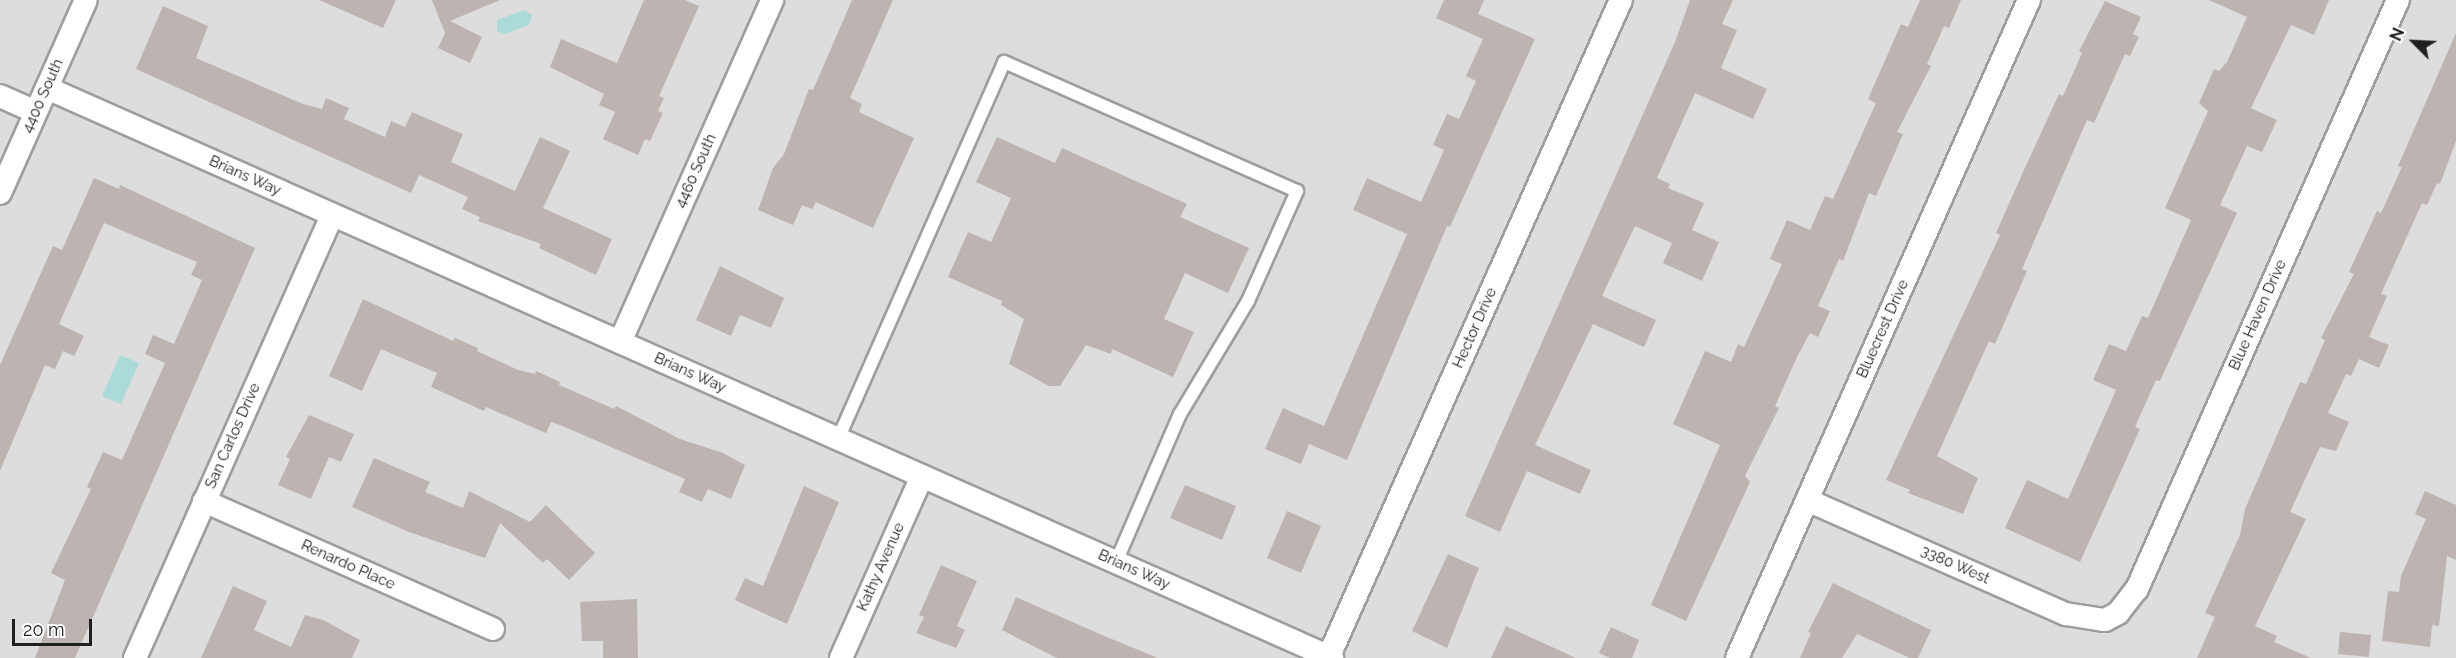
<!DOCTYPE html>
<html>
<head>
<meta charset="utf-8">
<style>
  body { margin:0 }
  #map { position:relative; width:2456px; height:658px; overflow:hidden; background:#f0ebe7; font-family:Raleway,sans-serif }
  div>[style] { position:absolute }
  .residential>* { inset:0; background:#dedddd }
  .parking>* { inset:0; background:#dcdcdc }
  .water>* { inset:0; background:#abdad9 }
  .building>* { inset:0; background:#bdb3b0 }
  .roads { filter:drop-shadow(2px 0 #9d9d9d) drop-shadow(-2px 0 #9d9d9d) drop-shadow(0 2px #9d9d9d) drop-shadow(0 -2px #9d9d9d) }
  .lane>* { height:12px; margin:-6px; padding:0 6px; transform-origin:6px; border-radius:6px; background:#fff }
  .street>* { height:22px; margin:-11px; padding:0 11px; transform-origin:11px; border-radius:11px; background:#fff }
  span { translate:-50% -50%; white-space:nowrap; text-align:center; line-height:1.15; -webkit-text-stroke:4.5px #fff; paint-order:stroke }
  .street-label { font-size:15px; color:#202020 }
  .north { position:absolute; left:2384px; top:12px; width:60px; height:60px; -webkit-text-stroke:4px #fff; paint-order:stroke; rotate:294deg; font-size:16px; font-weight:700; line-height:24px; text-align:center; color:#202020 }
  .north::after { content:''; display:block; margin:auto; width:21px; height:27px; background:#202020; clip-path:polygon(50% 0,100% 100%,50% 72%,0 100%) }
  .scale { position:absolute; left:12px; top:619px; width:80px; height:27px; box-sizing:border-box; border:3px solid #202020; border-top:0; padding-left:8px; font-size:18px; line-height:21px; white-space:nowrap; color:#202020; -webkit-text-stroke:4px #fff; paint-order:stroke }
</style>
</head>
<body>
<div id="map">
  <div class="residential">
    <i style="clip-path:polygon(0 0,2456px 0,2456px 658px,0 658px)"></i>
  </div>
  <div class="parking">
    <i style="clip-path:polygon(992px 0,1339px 0,1391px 23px,1360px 93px,1377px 101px,1236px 422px,1207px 411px,1195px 417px,1140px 542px,1114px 531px,1125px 499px,1103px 485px,1143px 395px,1169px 406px,1237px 293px,1270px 220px,1004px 102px,922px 286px,948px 299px,904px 397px,879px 390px,863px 419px,837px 408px,848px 379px,842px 370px,829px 365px)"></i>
  </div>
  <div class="water">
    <i style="clip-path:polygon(524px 10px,532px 15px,529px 25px,505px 34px,497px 31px,497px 20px)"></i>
    <i style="clip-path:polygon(120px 355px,139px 363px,121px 404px,102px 396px)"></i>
  </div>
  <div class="building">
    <i style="clip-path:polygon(319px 0,396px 0,383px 28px)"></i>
    <i style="clip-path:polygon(432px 0,500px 0,450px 21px,482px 37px,470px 63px,438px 48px,445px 33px)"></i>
    <i style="clip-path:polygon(644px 0,685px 0,699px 6px,659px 96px,664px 98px,658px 111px,663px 113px,650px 141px,645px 139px,638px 155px,603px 139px,615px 112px,599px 105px,604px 94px,550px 67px,561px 39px,617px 63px)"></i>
    <i style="clip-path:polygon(852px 0,893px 0,850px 98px,862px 104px,859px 112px,914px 138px,873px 228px,816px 202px,812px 209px,802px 205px,793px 225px,758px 210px,773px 168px,784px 154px,809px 89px,813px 90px)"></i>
    <i style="clip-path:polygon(1444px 0,1484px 0,1478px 14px,1535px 39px,1450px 227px,1447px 226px,1347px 460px,1309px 444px,1301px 464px,1265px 449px,1283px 408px,1324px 426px,1407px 234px,1353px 210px,1367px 178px,1421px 202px,1444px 150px,1433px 145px,1447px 114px,1459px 119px,1476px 81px,1466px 76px,1483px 39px,1436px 18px)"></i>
    <i style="clip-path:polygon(1690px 0,1733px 0,1722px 24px,1737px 30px,1721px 68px,1767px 89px,1753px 119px,1695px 93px,1657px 178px,1670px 184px,1668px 188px,1704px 203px,1692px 230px,1719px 242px,1702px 281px,1663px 263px,1672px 243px,1635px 226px,1602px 296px,1656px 320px,1644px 347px,1593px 324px,1535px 445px,1591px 470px,1580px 494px,1527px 471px,1500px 532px,1465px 516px,1675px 42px)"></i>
    <i style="clip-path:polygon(1920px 0,1961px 0,1949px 28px,1944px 26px,1927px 64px,1931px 66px,1897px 132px,1903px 134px,1876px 196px,1869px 193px,1843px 261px,1839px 259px,1818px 306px,1830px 311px,1818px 337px,1810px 333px,1798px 355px,1775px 406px,1779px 408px,1745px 476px,1750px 482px,1686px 621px,1651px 605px,1720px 445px,1673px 424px,1705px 351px,1731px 362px,1738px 344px,1744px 347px,1782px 264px,1770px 259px,1787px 220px,1810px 230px,1825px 196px,1833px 199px,1876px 103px,1868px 99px,1901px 24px,1908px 27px)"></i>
    <i style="clip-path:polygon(2209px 0,2329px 0,2314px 35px,2291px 25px,2251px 108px,2277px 120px,2262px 152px,2247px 146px,2220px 205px,2237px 213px,2160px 381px,2156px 380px,2135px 427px,2140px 429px,2080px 562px,2005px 528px,2027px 480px,2068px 499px,2116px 390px,2093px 380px,2109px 344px,2126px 351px,2142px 316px,2148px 318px,2191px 220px,2165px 208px,2208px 111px,2199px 103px,2214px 69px,2219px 71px,2227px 62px,2247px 17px)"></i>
    <i style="clip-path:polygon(2105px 1px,2141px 17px,2133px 34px,2139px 37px,2130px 56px,2125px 54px,2094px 123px,2087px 120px,2022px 269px,2027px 271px,1995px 344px,1989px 341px,1937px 456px,1978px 478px,1963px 514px,1908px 493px,1910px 490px,1886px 480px,2000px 235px,1996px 233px,2023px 172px,2059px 94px,2063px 96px,2082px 53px,2079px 51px)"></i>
    <i style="clip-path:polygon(163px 6px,208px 26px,196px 58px,303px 104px,322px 109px,326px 98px,349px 108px,344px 119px,385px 137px,391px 121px,405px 127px,412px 112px,463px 134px,451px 162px,515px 191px,540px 137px,570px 151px,543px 208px,612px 239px,596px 275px,539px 248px,541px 244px,478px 221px,480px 217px,462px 209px,468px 197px,419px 175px,411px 193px,136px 69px)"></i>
    <i style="clip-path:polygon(2456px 33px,2456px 141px,2440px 184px,2437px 183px,2427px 205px,2422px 203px,2381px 294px,2387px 296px,2369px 337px,2389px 345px,2379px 368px,2359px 359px,2351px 376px,2346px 374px,2328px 413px,2349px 422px,2336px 451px,2320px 447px,2290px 512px,2306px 519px,2255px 626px,2277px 636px,2274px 642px,2311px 658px,2197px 658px,2215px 617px,2205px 613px,2240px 535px,2245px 509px,2300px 382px,2306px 384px,2325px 340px,2321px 338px,2354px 274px,2349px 272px,2377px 211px,2381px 213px,2402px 167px,2398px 166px)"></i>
    <i style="clip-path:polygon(997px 137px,1055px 163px,1062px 148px,1187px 204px,1180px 217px,1249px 248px,1228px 293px,1185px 273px,1164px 319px,1194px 332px,1173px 377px,1112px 349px,1111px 354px,1086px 345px,1060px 386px,1049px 386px,1009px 364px,1024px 319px,1001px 305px,1002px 301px,948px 277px,968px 232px,991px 242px,1011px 198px,976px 182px)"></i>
    <i style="clip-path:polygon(94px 178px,119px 189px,120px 185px,255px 248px,75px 658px,35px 658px,65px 580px,51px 573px,91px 489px,87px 487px,103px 452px,122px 460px,165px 363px,145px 354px,153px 335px,174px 344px,202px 280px,191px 275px,197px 262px,104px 223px,59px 324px,84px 336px,74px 356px,63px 351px,55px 369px,45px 365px,0 471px,0 365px,53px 246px,62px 250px)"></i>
    <i style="clip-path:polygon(720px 266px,784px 298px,771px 328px,740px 315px,731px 336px,696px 320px)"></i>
    <i style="clip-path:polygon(363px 299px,453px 341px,455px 338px,478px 348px,477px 351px,518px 370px,535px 374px,536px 371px,560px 382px,559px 385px,614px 409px,616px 406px,680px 439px,723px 453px,745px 465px,731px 499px,708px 489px,702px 502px,679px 492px,685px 479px,560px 425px,551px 422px,546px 433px,486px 407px,484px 411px,431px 387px,437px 373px,381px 349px,362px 391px,329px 376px)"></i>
    <i style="clip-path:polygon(309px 415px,354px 434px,341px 462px,329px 457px,311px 499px,278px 485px,290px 459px,286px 457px)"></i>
    <i style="clip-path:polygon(374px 458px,430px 482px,425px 492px,463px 508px,469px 491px,530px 522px,546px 505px,595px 553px,569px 580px,547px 559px,543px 563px,500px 523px,485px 558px,409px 532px,352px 507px)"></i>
    <i style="clip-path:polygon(1185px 485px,1236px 506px,1222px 540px,1170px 518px)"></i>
    <i style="clip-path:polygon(804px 486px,839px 502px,787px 624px,735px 600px,745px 578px,763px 586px)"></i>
    <i style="clip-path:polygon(2425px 491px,2456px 505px,2456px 560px,2447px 556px,2439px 626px,2432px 625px,2430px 647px,2382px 641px,2388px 591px,2399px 592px,2401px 576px,2426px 519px,2415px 514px)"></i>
    <i style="clip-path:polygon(1287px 511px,1321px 526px,1301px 573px,1267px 558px)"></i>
    <i style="clip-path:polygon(1448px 554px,1479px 568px,1447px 648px,1412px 631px)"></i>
    <i style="clip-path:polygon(941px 565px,977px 581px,957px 626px,965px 630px,956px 648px,916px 633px,924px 617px,919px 615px)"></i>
    <i style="clip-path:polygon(1833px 583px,1931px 630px,1918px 658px,1910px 658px,1857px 634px,1842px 658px,1800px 658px,1811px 633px,1808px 632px)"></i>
    <i style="clip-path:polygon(233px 586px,267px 601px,254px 630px,291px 647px,305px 615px,323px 620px,360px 640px,352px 658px,201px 658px)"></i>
    <i style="clip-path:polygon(1016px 597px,1102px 635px,1158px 658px,1057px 658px,1002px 630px)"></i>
    <i style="clip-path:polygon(637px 599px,638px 658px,603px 658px,603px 641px,582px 641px,580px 602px)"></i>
    <i style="clip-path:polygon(1506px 626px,1576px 658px,1491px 658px)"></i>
    <i style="clip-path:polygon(1611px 627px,1639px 640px,1632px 658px,1610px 658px,1599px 653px)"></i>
    <i style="clip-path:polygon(2340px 632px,2371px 635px,2369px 657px,2338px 654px)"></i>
  </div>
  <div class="roads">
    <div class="lane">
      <i style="left:838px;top:439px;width:412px;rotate:-66.2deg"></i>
      <i style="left:1004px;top:62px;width:320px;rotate:23.8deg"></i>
      <i style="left:1297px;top:191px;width:120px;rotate:114deg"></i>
      <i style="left:1248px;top:301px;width:132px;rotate:121deg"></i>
      <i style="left:1180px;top:414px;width:161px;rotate:113.4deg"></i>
    </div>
    <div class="street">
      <i style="left:47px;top:88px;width:1406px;rotate:23.92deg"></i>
      <i style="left:0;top:96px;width:39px;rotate:24deg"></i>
      <i style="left:0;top:193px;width:211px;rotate:-66deg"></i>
      <i style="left:620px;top:342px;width:374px;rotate:-66deg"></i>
      <i style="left:1807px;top:500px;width:283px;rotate:23.8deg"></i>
      <i style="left:2066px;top:614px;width:39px;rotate:9deg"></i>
      <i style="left:2105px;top:620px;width:15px;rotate:-28deg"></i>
      <i style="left:2118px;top:613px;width:31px;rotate:-52deg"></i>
      <i style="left:2137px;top:589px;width:644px;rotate:-66.1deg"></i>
      <i style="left:204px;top:501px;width:316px;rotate:23.9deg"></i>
      <i style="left:1329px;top:656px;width:718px;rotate:-66.01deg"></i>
      <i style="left:135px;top:658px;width:485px;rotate:-66deg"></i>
      <i style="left:841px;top:658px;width:199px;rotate:-66deg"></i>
      <i style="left:1737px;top:658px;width:720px;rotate:-66.07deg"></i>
    </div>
  </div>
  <div class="street-label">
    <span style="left:43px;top:96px;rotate:-66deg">4400 South</span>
    <span style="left:696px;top:171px;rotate:-66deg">4460 South</span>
    <span style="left:245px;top:176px;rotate:24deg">Brians Way</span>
    <span style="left:2258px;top:315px;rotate:-66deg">Blue Haven Drive</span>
    <span style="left:1475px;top:328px;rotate:-66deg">Hector Drive</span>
    <span style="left:1883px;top:329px;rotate:-66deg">Bluecrest Drive</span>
    <span style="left:690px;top:373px;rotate:24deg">Brians Way</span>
    <span style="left:233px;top:436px;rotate:-66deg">San Carlos Drive</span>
    <span style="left:348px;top:565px;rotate:24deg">Renardo Place</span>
    <span style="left:1955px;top:565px;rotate:24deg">3380 West</span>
    <span style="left:881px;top:567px;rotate:-66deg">Kathy Avenue</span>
    <span style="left:1134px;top:570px;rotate:24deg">Brians Way</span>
  </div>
  <div class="north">N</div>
  <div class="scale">20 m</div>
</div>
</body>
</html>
